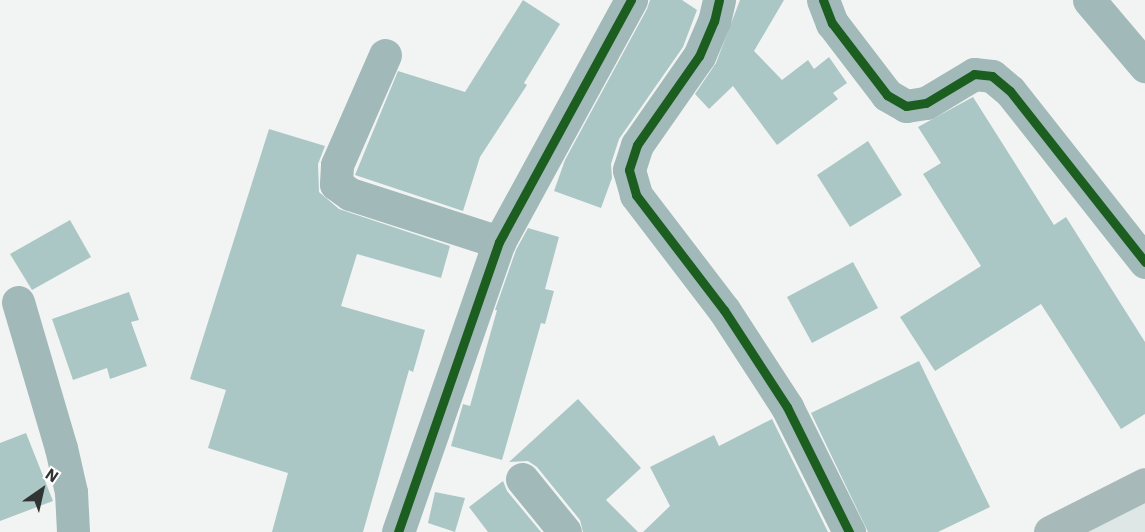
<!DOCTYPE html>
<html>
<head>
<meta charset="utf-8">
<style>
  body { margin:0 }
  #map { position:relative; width:1145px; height:532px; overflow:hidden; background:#f2f4f3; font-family:"IBM Plex Sans",sans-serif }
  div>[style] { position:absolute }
  .built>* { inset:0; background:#dee7e5 }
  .building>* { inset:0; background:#aac7c5 }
  .street>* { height:33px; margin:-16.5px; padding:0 16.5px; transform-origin:16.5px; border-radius:16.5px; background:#a1b9b8 }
  .highway>* { height:33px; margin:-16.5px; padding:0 16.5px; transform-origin:16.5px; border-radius:16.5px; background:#a7b9b8 }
  .cycleway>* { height:9px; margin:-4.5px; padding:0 4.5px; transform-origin:4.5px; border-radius:4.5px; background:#1b5e20 }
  span { translate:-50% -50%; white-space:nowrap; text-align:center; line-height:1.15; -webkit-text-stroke:4.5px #fff; paint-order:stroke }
  .north { position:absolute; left:12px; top:460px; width:60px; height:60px; -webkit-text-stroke:4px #fff; paint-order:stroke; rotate:34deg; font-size:16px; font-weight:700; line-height:24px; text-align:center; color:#313333 }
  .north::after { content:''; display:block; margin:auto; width:21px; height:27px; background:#313333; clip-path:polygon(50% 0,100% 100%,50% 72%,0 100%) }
</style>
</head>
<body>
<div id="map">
  <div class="built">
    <i style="clip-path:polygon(1145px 499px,1145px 532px,1078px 532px)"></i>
  </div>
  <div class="building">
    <i style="clip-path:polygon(523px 0,560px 24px,524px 83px,527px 85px,480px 157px,463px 211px,355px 175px,398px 71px,465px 92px)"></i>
    <i style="clip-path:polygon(650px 0,682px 0,697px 10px,683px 47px,619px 139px,611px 164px,612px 178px,601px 208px,554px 191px,565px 160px,647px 9px)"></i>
    <i style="clip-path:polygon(740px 0,784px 0,754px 51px,782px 80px,808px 60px,814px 69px,829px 57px,847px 83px,833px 93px,838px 99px,777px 145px,733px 86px,709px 109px,695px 94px,716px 63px)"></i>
    <i style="clip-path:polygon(973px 97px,1054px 225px,1066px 217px,1145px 342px,1145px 414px,1121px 429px,1041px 304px,935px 371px,900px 317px,981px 266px,923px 174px,941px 163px,918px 127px)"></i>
    <i style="clip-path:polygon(269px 129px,325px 146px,318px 164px,319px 192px,339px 209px,450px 246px,441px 278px,357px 254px,341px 306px,425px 330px,413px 372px,409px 370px,363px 532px,272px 532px,288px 473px,208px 448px,226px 390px,190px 379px)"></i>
    <i style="clip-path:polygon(868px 141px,902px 195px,850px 227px,817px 175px)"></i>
    <i style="clip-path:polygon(70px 220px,91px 257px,32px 290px,10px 254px)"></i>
    <i style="clip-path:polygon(528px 228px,559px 237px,545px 289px,554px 291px,545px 324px,541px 323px,502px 460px,451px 446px,463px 404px,470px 406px,497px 310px,495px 310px,516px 250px)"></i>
    <i style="clip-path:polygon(853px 262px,878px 308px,812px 343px,787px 297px)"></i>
    <i style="clip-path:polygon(129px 292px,139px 320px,131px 322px,147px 366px,110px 379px,107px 368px,73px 380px,52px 319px)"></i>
    <i style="clip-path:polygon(919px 361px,990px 507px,938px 532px,868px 532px,811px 413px)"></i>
    <i style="clip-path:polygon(578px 399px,641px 468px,606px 500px,638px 532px,583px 532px,580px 520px,537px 467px,528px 461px,509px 462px)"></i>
    <i style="clip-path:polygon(772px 419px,828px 532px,643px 532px,670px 506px,650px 467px,714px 435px,719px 446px)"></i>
    <i style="clip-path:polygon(26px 433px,53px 501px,0 521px,0 443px)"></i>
    <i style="clip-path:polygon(503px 481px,507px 491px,541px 532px,488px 532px,469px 507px)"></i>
    <i style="clip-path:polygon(435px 492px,465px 498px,455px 532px,428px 523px)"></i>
  </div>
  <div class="street">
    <i style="left:719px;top:0;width:22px;rotate:103deg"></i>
    <i style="left:714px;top:21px;width:38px;rotate:113deg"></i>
    <i style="left:699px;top:56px;width:108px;rotate:124.9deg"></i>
    <i style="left:637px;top:145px;width:26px;rotate:108deg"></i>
    <i style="left:629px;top:170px;width:26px;rotate:74deg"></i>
    <i style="left:636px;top:195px;width:145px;rotate:52.6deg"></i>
    <i style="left:724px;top:310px;width:116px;rotate:57deg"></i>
    <i style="left:787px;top:407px;width:140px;rotate:63.6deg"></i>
    <i style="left:823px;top:0;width:25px;rotate:69deg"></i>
    <i style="left:832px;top:23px;width:91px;rotate:52.6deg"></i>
    <i style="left:887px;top:95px;width:22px;rotate:30deg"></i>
    <i style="left:906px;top:106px;width:20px;rotate:-9deg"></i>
    <i style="left:926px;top:103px;width:56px;rotate:-31.1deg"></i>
    <i style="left:974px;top:74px;width:18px;rotate:6deg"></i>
    <i style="left:992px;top:76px;width:23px;rotate:40deg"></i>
    <i style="left:1010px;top:91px;width:218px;rotate:51.7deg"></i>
    <i style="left:1089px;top:0;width:87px;rotate:49.7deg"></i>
    <i style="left:385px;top:55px;width:120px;rotate:113.6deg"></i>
    <i style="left:337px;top:165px;width:19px;rotate:93deg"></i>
    <i style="left:336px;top:184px;width:17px;rotate:36deg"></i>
    <i style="left:350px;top:194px;width:157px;rotate:17.9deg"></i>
    <i style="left:18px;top:302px;width:152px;rotate:73.6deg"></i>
    <i style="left:61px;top:448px;width:45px;rotate:77.2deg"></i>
    <i style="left:71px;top:492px;width:40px;rotate:87.1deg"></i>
    <i style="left:522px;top:479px;width:68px;rotate:50.9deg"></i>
    <i style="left:398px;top:532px;width:307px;rotate:-70.8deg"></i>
    <i style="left:499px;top:242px;width:276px;rotate:-61.4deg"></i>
  </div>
  <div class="highway">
    <i style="left:1050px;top:532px;width:106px;rotate:-26.8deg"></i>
  </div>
  <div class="cycleway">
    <i style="left:719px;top:0;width:22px;rotate:103deg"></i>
    <i style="left:714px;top:21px;width:38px;rotate:113deg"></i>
    <i style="left:699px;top:56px;width:108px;rotate:124.9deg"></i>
    <i style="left:637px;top:145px;width:26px;rotate:108deg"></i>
    <i style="left:629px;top:170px;width:26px;rotate:74deg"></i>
    <i style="left:636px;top:195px;width:145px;rotate:52.6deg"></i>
    <i style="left:724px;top:310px;width:116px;rotate:57deg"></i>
    <i style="left:787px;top:407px;width:140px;rotate:63.6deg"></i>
    <i style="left:823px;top:0;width:25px;rotate:69deg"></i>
    <i style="left:832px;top:23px;width:91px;rotate:52.6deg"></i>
    <i style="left:887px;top:95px;width:22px;rotate:30deg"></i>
    <i style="left:906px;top:106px;width:20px;rotate:-9deg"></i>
    <i style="left:926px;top:103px;width:56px;rotate:-31.1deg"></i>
    <i style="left:974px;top:74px;width:18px;rotate:6deg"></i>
    <i style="left:992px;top:76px;width:23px;rotate:40deg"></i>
    <i style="left:1010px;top:91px;width:218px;rotate:51.7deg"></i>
    <i style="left:398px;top:532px;width:307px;rotate:-70.8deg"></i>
    <i style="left:499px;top:242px;width:276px;rotate:-61.4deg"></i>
  </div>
  <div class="north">N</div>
</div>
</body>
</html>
